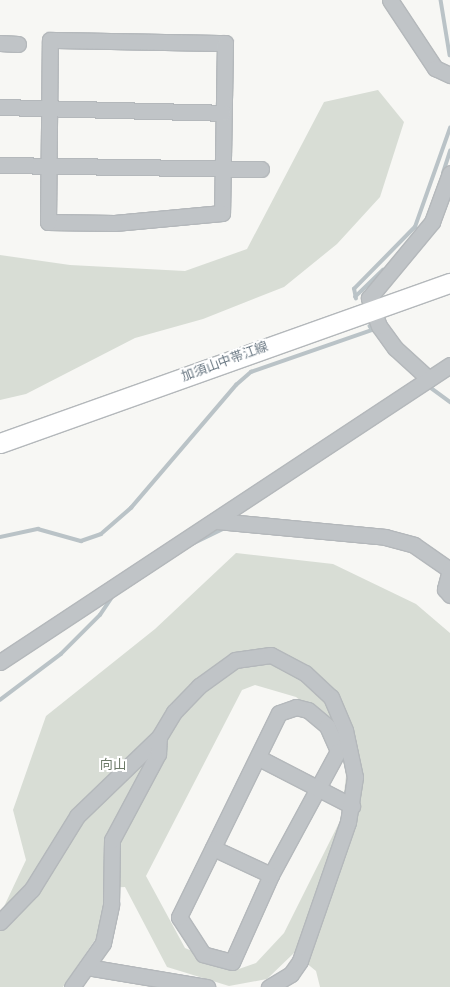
<!DOCTYPE html>
<html>
<head>
<meta charset="utf-8">
<style>
  body { margin:0 }
  #map { position:relative; width:450px; height:987px; overflow:hidden; background:#f7f7f4; font-family:Rubik,"Noto Sans JP",sans-serif }
  div>[style] { position:absolute }
  .green>* { inset:0; background:#d8ddd5 }
  .stream>* { height:3.5px; margin:-1.75px; padding:0 1.75px; transform-origin:1.75px; border-radius:1.75px; background:#bac3c7 }
  .roads { filter:drop-shadow(1px 0 #b4b8bb) drop-shadow(-1px 0 #b4b8bb) drop-shadow(0 1px #b4b8bb) drop-shadow(0 -1px #b4b8bb) }
  .minor>* { height:15px; margin:-7.5px; padding:0 7.5px; transform-origin:7.5px; border-radius:7.5px; background:#c0c4c7 }
  .major>* { height:19px; margin:-9.5px; padding:0 9.5px; transform-origin:9.5px; border-radius:9.5px; background:#fff }
  span { translate:-50% -50%; white-space:nowrap; text-align:center; line-height:1.15; -webkit-text-stroke:4px #fff; paint-order:stroke }
  .street-label { font-size:13px; color:#697782 }
  .park-label { font-size:13px; color:#6b7a67 }
</style>
</head>
<body>
<div id="map">
  <div class="green">
    <i style="clip-path:polygon(378px 90px,404px 122px,380px 197px,337px 244px,284px 287px,203px 319px,135px 338px,26px 394px,0 400px,0 255px,70px 265px,185px 271px,247px 249px,324px 102px)"></i>
    <i style="clip-path:polygon(evenodd,236px 553px,333px 564px,416px 604px,450px 633px,450px 987px,320px 987px,316px 971px,294px 953px,267px 979px,229px 986px,167px 967px,125px 887px,105px 888px,101px 931px,63px 987px,0 987px,0 915px,26px 860px,13px 810px,46px 716px,155px 629px,236px 553px,255px 685px,296px 697px,325px 720px,341px 746px,346px 776px,341px 819px,284px 933px,256px 963px,236px 970px,185px 948px,146px 876px,242px 690px,255px 685px)"></i>
  </div>
  <div class="stream">
    <i style="left:441px;top:0;width:56px;rotate:80.7deg"></i>
    <i style="left:443px;top:173px;width:23px;rotate:-72deg"></i>
    <i style="left:355px;top:297px;width:39px;rotate:-44deg"></i>
    <i style="left:356px;top:299px;width:10px;rotate:-101deg"></i>
    <i style="left:354px;top:289px;width:87px;rotate:-45.5deg"></i>
    <i style="left:415px;top:227px;width:105px;rotate:-70.5deg"></i>
    <i style="left:427px;top:385px;width:29px;rotate:36deg"></i>
    <i style="left:0;top:537px;width:39px;rotate:-12deg"></i>
    <i style="left:38px;top:529px;width:45px;rotate:15.6deg"></i>
    <i style="left:81px;top:541px;width:21px;rotate:-19deg"></i>
    <i style="left:101px;top:534px;width:40px;rotate:-41deg"></i>
    <i style="left:131px;top:508px;width:162px;rotate:-49.5deg"></i>
    <i style="left:236px;top:385px;width:20px;rotate:-41deg"></i>
    <i style="left:251px;top:372px;width:128px;rotate:-19.1deg"></i>
    <i style="left:372px;top:330px;width:4px;rotate:-124deg"></i>
    <i style="left:190px;top:545px;width:39px;rotate:-26deg"></i>
    <i style="left:125px;top:588px;width:64px;rotate:-33.4deg"></i>
    <i style="left:0;top:700px;width:76px;rotate:-37deg"></i>
    <i style="left:61px;top:654px;width:55px;rotate:-45deg"></i>
    <i style="left:100px;top:615px;width:23px;rotate:-56deg"></i>
  </div>
  <div class="roads">
    <div class="minor">
      <i style="left:390px;top:0;width:82px;rotate:56.5deg"></i>
      <i style="left:435px;top:68px;width:17px;rotate:25deg"></i>
      <i style="left:50px;top:40px;width:175px;rotate:1deg"></i>
      <i style="left:225px;top:43px;width:170px;rotate:91deg"></i>
      <i style="left:222px;top:213px;width:108px;rotate:174.7deg"></i>
      <i style="left:114px;top:223px;width:66px;rotate:-179.1deg"></i>
      <i style="left:48px;top:222px;width:182px;rotate:-89.4deg"></i>
      <i style="left:0;top:43px;width:18px;rotate:3deg"></i>
      <i style="left:0;top:107px;width:223px;rotate:1.5deg"></i>
      <i style="left:0;top:165px;width:261px;rotate:0.9deg"></i>
      <i style="left:429px;top:379px;width:46px;rotate:-137.6deg"></i>
      <i style="left:395px;top:348px;width:27px;rotate:-126deg"></i>
      <i style="left:379px;top:326px;width:30px;rotate:-110deg"></i>
      <i style="left:369px;top:298px;width:99px;rotate:-50.3deg"></i>
      <i style="left:432px;top:222px;width:52px;rotate:-69.8deg"></i>
      <i style="left:217px;top:521px;width:169px;rotate:5.4deg"></i>
      <i style="left:385px;top:537px;width:30px;rotate:15deg"></i>
      <i style="left:414px;top:545px;width:44px;rotate:34.8deg"></i>
      <i style="left:450px;top:570px;width:20px;rotate:105deg"></i>
      <i style="left:445px;top:589px;width:8px;rotate:50deg"></i>
      <i style="left:0;top:662px;width:539px;rotate:-33.42deg"></i>
      <i style="left:296px;top:707px;width:12px;rotate:14deg"></i>
      <i style="left:308px;top:710px;width:25px;rotate:40deg"></i>
      <i style="left:327px;top:726px;width:27px;rotate:66deg"></i>
      <i style="left:338px;top:751px;width:141px;rotate:118.4deg"></i>
      <i style="left:271px;top:875px;width:95px;rotate:114.1deg"></i>
      <i style="left:232px;top:962px;width:30px;rotate:-165deg"></i>
      <i style="left:203px;top:954px;width:44px;rotate:-123deg"></i>
      <i style="left:179px;top:917px;width:227px;rotate:-63.9deg"></i>
      <i style="left:279px;top:713px;width:18px;rotate:-19deg"></i>
      <i style="left:259px;top:758px;width:105px;rotate:27.3deg"></i>
      <i style="left:213px;top:848px;width:64px;rotate:25deg"></i>
      <i style="left:0;top:922px;width:46px;rotate:-45.9deg"></i>
      <i style="left:32px;top:889px;width:86px;rotate:-58.3deg"></i>
      <i style="left:77px;top:816px;width:114px;rotate:-43.9deg"></i>
      <i style="left:159px;top:737px;width:29px;rotate:-59deg"></i>
      <i style="left:174px;top:712px;width:36px;rotate:-46deg"></i>
      <i style="left:199px;top:686px;width:44px;rotate:-35.8deg"></i>
      <i style="left:235px;top:660px;width:36px;rotate:-8deg"></i>
      <i style="left:271px;top:655px;width:38px;rotate:28deg"></i>
      <i style="left:305px;top:673px;width:35px;rotate:43deg"></i>
      <i style="left:331px;top:697px;width:36px;rotate:67deg"></i>
      <i style="left:345px;top:730px;width:48px;rotate:78deg"></i>
      <i style="left:355px;top:777px;width:46px;rotate:98.8deg"></i>
      <i style="left:348px;top:822px;width:147px;rotate:109.1deg"></i>
      <i style="left:300px;top:961px;width:16px;rotate:125deg"></i>
      <i style="left:291px;top:974px;width:26px;rotate:149deg"></i>
      <i style="left:87px;top:967px;width:122px;rotate:9.5deg"></i>
      <i style="left:72px;top:987px;width:54px;rotate:-54.8deg"></i>
      <i style="left:103px;top:943px;width:40px;rotate:-78deg"></i>
      <i style="left:111px;top:904px;width:64px;rotate:-89.1deg"></i>
      <i style="left:112px;top:840px;width:98px;rotate:-61.9deg"></i>
      <i style="left:158px;top:754px;width:17px;rotate:-87deg"></i>
    </div>
    <div class="major">
      <i style="left:0;top:443px;width:478px;rotate:-19.6deg"></i>
    </div>
  </div>
  <div class="street-label">
    <span style="left:225px;top:362px;rotate:-20deg">加須山中帯江線</span>
  </div>
  <div class="park-label">
    <span style="left:113px;top:765px">向山</span>
  </div>
</div>
</body>
</html>
